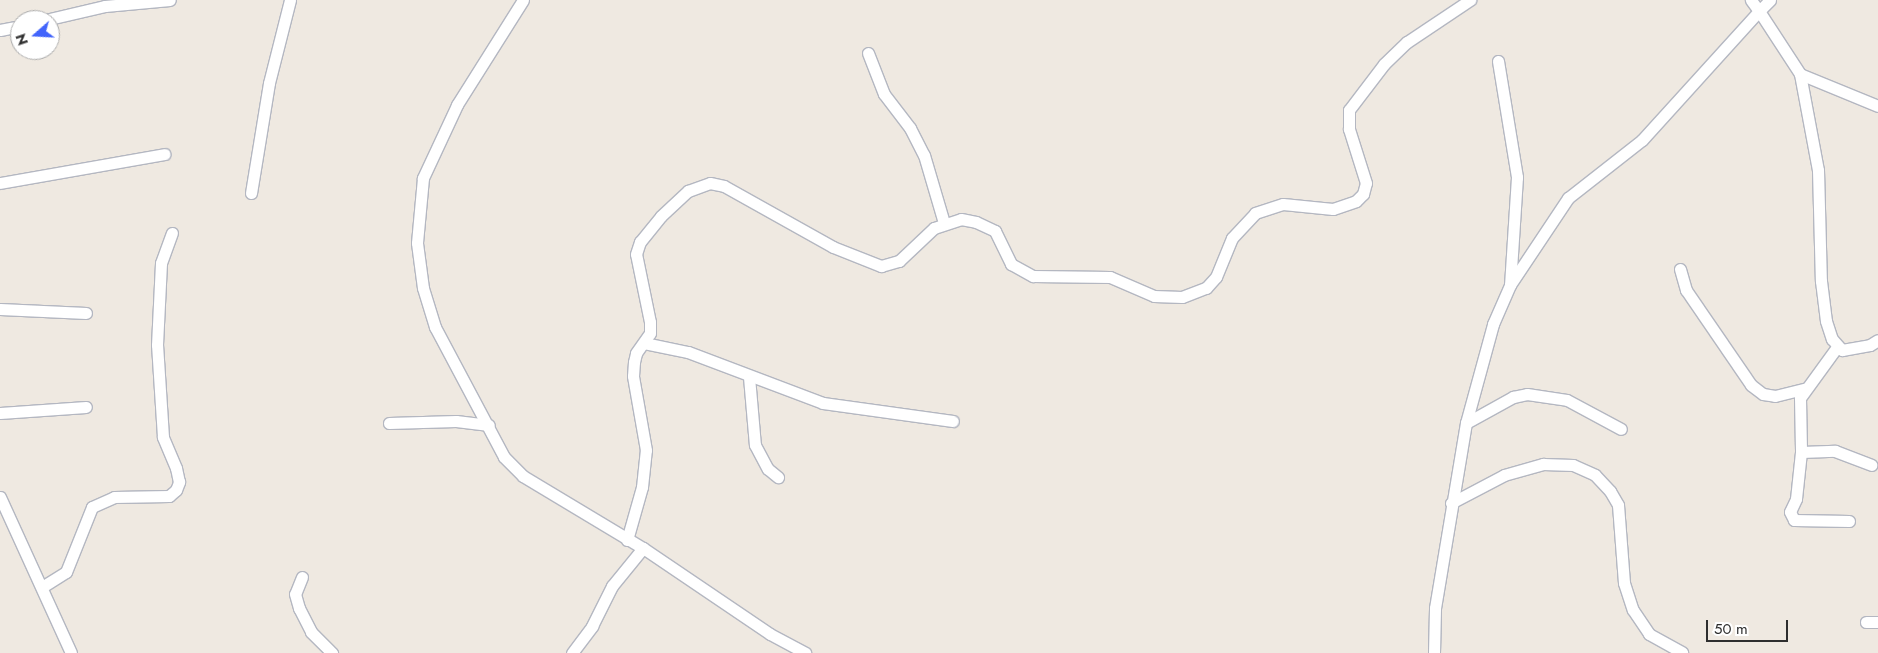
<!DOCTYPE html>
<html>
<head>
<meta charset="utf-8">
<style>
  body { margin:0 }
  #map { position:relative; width:1878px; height:653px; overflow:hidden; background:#efe9e1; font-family:Jost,sans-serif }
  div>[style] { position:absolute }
  .roads { filter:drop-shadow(1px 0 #b4b7c1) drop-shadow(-1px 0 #b4b7c1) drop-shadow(0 1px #b4b7c1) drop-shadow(0 -1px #b4b7c1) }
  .minor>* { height:11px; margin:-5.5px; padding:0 5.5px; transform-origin:5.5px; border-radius:5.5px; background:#fff }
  span { translate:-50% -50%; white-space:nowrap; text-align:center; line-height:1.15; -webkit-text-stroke:4px #fff; paint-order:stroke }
  .north { position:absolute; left:10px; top:10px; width:50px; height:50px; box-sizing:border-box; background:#fff; border:1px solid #ababab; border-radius:50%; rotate:251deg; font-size:14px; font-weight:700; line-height:20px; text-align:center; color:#2e2e2e }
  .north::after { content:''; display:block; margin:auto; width:18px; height:22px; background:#4264fb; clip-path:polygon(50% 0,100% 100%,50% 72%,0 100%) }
  .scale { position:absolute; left:1706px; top:620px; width:82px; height:22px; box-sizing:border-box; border:2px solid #2e2e2e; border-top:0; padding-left:6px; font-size:15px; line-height:18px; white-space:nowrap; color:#2e2e2e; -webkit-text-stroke:4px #fff; paint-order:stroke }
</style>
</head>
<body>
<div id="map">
  <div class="roads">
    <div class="minor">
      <i style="left:523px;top:0;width:124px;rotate:122.2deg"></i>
      <i style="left:457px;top:105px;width:81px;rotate:115deg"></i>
      <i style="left:423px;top:178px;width:65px;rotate:95.3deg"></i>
      <i style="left:417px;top:243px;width:45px;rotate:82.4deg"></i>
      <i style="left:423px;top:288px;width:41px;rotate:72.9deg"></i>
      <i style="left:435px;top:327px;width:147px;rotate:62deg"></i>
      <i style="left:504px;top:457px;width:27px;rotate:45deg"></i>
      <i style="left:523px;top:476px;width:140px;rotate:31deg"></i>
      <i style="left:643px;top:548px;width:153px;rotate:34.1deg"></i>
      <i style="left:770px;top:634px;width:40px;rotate:28deg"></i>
      <i style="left:1770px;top:0;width:16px;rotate:135deg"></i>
      <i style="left:1759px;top:11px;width:75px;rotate:56.9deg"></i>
      <i style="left:1800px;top:74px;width:98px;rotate:79.4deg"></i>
      <i style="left:1818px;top:170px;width:111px;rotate:88.5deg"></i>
      <i style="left:1821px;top:281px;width:40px;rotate:82.9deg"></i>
      <i style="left:1826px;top:321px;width:19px;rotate:72deg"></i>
      <i style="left:1832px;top:339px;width:15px;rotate:48deg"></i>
      <i style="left:1842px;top:350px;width:28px;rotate:-10deg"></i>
      <i style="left:1870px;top:345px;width:9px;rotate:-32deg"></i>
      <i style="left:45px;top:20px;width:62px;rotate:-13.1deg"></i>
      <i style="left:105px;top:6px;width:65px;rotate:-5.3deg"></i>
      <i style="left:0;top:30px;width:20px;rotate:-11deg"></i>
      <i style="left:868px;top:53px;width:44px;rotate:68.7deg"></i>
      <i style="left:884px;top:94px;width:43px;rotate:52.6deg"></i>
      <i style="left:910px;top:128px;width:30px;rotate:63deg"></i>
      <i style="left:924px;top:155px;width:71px;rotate:73.6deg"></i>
      <i style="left:1498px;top:61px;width:118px;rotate:80.7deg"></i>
      <i style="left:1517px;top:177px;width:108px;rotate:93.7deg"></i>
      <i style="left:1800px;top:74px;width:84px;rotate:22.3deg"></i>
      <i style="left:0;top:183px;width:167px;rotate:-10deg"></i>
      <i style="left:251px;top:193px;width:111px;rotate:-80.7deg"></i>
      <i style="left:269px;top:83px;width:86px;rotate:-75.8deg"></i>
      <i style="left:1680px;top:269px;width:22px;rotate:74deg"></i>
      <i style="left:1686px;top:290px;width:115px;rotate:55.6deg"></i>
      <i style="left:1751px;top:385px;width:15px;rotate:37deg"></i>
      <i style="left:1763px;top:394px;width:12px;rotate:9deg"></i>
      <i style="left:1775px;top:396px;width:30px;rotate:-14deg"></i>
      <i style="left:0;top:309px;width:86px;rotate:2.7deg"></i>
      <i style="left:644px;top:343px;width:45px;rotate:11.6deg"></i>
      <i style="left:688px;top:352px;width:144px;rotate:20.7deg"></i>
      <i style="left:823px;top:403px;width:131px;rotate:7.9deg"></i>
      <i style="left:1837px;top:347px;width:63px;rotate:126deg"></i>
      <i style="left:1800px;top:398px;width:54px;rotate:88.9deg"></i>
      <i style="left:1801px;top:452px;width:47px;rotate:96.1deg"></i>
      <i style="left:1796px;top:499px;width:14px;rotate:115deg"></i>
      <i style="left:1790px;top:512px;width:9px;rotate:63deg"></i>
      <i style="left:1794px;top:520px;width:55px;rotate:1deg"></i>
      <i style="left:749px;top:377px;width:68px;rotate:85deg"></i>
      <i style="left:755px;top:445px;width:27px;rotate:62deg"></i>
      <i style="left:768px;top:469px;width:13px;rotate:39deg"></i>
      <i style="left:0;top:413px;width:86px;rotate:-4deg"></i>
      <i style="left:389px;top:423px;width:67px;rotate:-1.7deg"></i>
      <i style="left:456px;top:421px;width:33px;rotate:7deg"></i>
      <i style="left:1466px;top:423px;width:54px;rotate:-29deg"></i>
      <i style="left:1513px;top:397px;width:14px;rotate:-12deg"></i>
      <i style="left:1527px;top:394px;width:40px;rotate:8.5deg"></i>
      <i style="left:1567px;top:400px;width:61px;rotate:28.2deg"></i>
      <i style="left:1801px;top:452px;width:34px;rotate:-2deg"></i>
      <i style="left:1835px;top:451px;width:39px;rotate:21deg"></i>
      <i style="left:0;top:497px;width:171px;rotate:65.5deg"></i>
      <i style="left:1451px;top:503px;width:60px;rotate:-27.8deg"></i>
      <i style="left:1504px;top:475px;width:41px;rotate:-15.8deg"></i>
      <i style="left:1543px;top:464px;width:30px;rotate:2deg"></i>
      <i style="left:1573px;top:465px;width:24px;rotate:24deg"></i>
      <i style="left:1595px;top:475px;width:22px;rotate:47deg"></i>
      <i style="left:1610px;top:491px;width:16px;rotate:60deg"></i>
      <i style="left:1618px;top:505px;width:78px;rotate:85.6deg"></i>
      <i style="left:1624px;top:583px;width:28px;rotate:72deg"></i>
      <i style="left:1633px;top:610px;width:29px;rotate:56deg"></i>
      <i style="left:1649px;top:634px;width:38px;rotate:29deg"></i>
      <i style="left:627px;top:540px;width:55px;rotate:-74.2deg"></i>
      <i style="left:642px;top:487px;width:37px;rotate:-84deg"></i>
      <i style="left:646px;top:450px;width:75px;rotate:-100deg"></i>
      <i style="left:633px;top:376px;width:14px;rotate:-86deg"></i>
      <i style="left:634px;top:362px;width:9px;rotate:-77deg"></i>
      <i style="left:636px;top:353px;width:24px;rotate:-55deg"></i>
      <i style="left:650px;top:333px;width:11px;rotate:-90deg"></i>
      <i style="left:650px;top:322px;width:69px;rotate:-101.6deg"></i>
      <i style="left:636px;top:254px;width:13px;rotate:-72deg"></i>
      <i style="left:640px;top:242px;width:33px;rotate:-51deg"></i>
      <i style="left:661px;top:216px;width:37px;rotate:-43deg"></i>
      <i style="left:688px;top:191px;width:23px;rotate:-20deg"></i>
      <i style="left:710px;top:183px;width:14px;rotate:12deg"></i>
      <i style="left:724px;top:186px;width:125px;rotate:29.2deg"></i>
      <i style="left:833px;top:247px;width:52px;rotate:21.6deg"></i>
      <i style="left:881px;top:266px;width:19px;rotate:-16deg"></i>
      <i style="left:899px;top:261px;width:48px;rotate:-43.3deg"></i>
      <i style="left:934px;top:228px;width:28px;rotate:-18deg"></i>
      <i style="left:961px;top:219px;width:15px;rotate:11deg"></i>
      <i style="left:976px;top:222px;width:21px;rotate:25deg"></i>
      <i style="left:995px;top:231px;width:37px;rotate:64deg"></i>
      <i style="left:1011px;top:264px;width:25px;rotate:29deg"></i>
      <i style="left:1033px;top:276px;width:77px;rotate:0.7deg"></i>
      <i style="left:1110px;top:277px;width:48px;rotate:23.4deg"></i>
      <i style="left:1154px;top:296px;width:28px;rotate:2deg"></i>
      <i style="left:1182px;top:297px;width:26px;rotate:-21deg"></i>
      <i style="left:1206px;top:288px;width:15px;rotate:-48deg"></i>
      <i style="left:1216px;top:277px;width:42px;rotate:-67.7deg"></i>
      <i style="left:1232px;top:238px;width:34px;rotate:-47deg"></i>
      <i style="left:1255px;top:213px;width:29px;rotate:-18deg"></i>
      <i style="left:1283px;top:204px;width:50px;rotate:5.7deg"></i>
      <i style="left:1333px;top:209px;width:24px;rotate:-19deg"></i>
      <i style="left:1356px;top:201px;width:10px;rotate:-45deg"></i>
      <i style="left:1363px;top:194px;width:11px;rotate:-75deg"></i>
      <i style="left:1366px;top:183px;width:57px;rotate:-107.5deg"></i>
      <i style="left:1349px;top:129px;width:19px;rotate:-90deg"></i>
      <i style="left:1349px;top:110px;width:58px;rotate:-52.7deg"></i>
      <i style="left:1384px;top:64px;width:32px;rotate:-44deg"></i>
      <i style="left:1407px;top:42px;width:76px;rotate:-33.7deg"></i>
      <i style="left:302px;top:577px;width:18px;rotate:112deg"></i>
      <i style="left:295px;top:594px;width:15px;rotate:74deg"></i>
      <i style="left:299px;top:608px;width:27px;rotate:63deg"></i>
      <i style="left:311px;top:632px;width:30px;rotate:45deg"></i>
      <i style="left:42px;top:587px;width:28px;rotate:-32deg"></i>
      <i style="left:66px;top:572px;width:70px;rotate:-68.2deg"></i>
      <i style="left:92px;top:507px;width:24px;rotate:-24deg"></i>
      <i style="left:114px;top:497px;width:55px;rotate:-1deg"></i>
      <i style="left:169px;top:496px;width:9px;rotate:-41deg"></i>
      <i style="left:176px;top:490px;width:9px;rotate:-69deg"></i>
      <i style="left:179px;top:482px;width:14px;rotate:-102deg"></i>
      <i style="left:176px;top:468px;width:34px;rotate:-113deg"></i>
      <i style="left:163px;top:437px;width:92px;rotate:-93.7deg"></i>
      <i style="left:157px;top:345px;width:82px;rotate:-87.2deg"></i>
      <i style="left:161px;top:263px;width:32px;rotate:-70deg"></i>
      <i style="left:1866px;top:622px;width:12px"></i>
      <i style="left:572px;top:653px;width:34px;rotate:-53deg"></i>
      <i style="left:592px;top:626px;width:45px;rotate:-63.4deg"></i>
      <i style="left:612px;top:586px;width:49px;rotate:-50.8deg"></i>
      <i style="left:1434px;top:653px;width:45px;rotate:-88.7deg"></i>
      <i style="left:1435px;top:608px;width:188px;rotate:-80.5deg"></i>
      <i style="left:1466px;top:423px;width:103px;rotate:-74.7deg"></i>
      <i style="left:1493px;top:324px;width:43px;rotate:-66.4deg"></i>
      <i style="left:1510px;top:285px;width:105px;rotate:-56.3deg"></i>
      <i style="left:1568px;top:198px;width:94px;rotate:-38.1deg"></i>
      <i style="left:1642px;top:140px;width:174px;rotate:-47.8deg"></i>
      <i style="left:1759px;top:11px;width:14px;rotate:-126deg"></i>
    </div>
  </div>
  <div class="north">N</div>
  <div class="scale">50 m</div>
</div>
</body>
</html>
